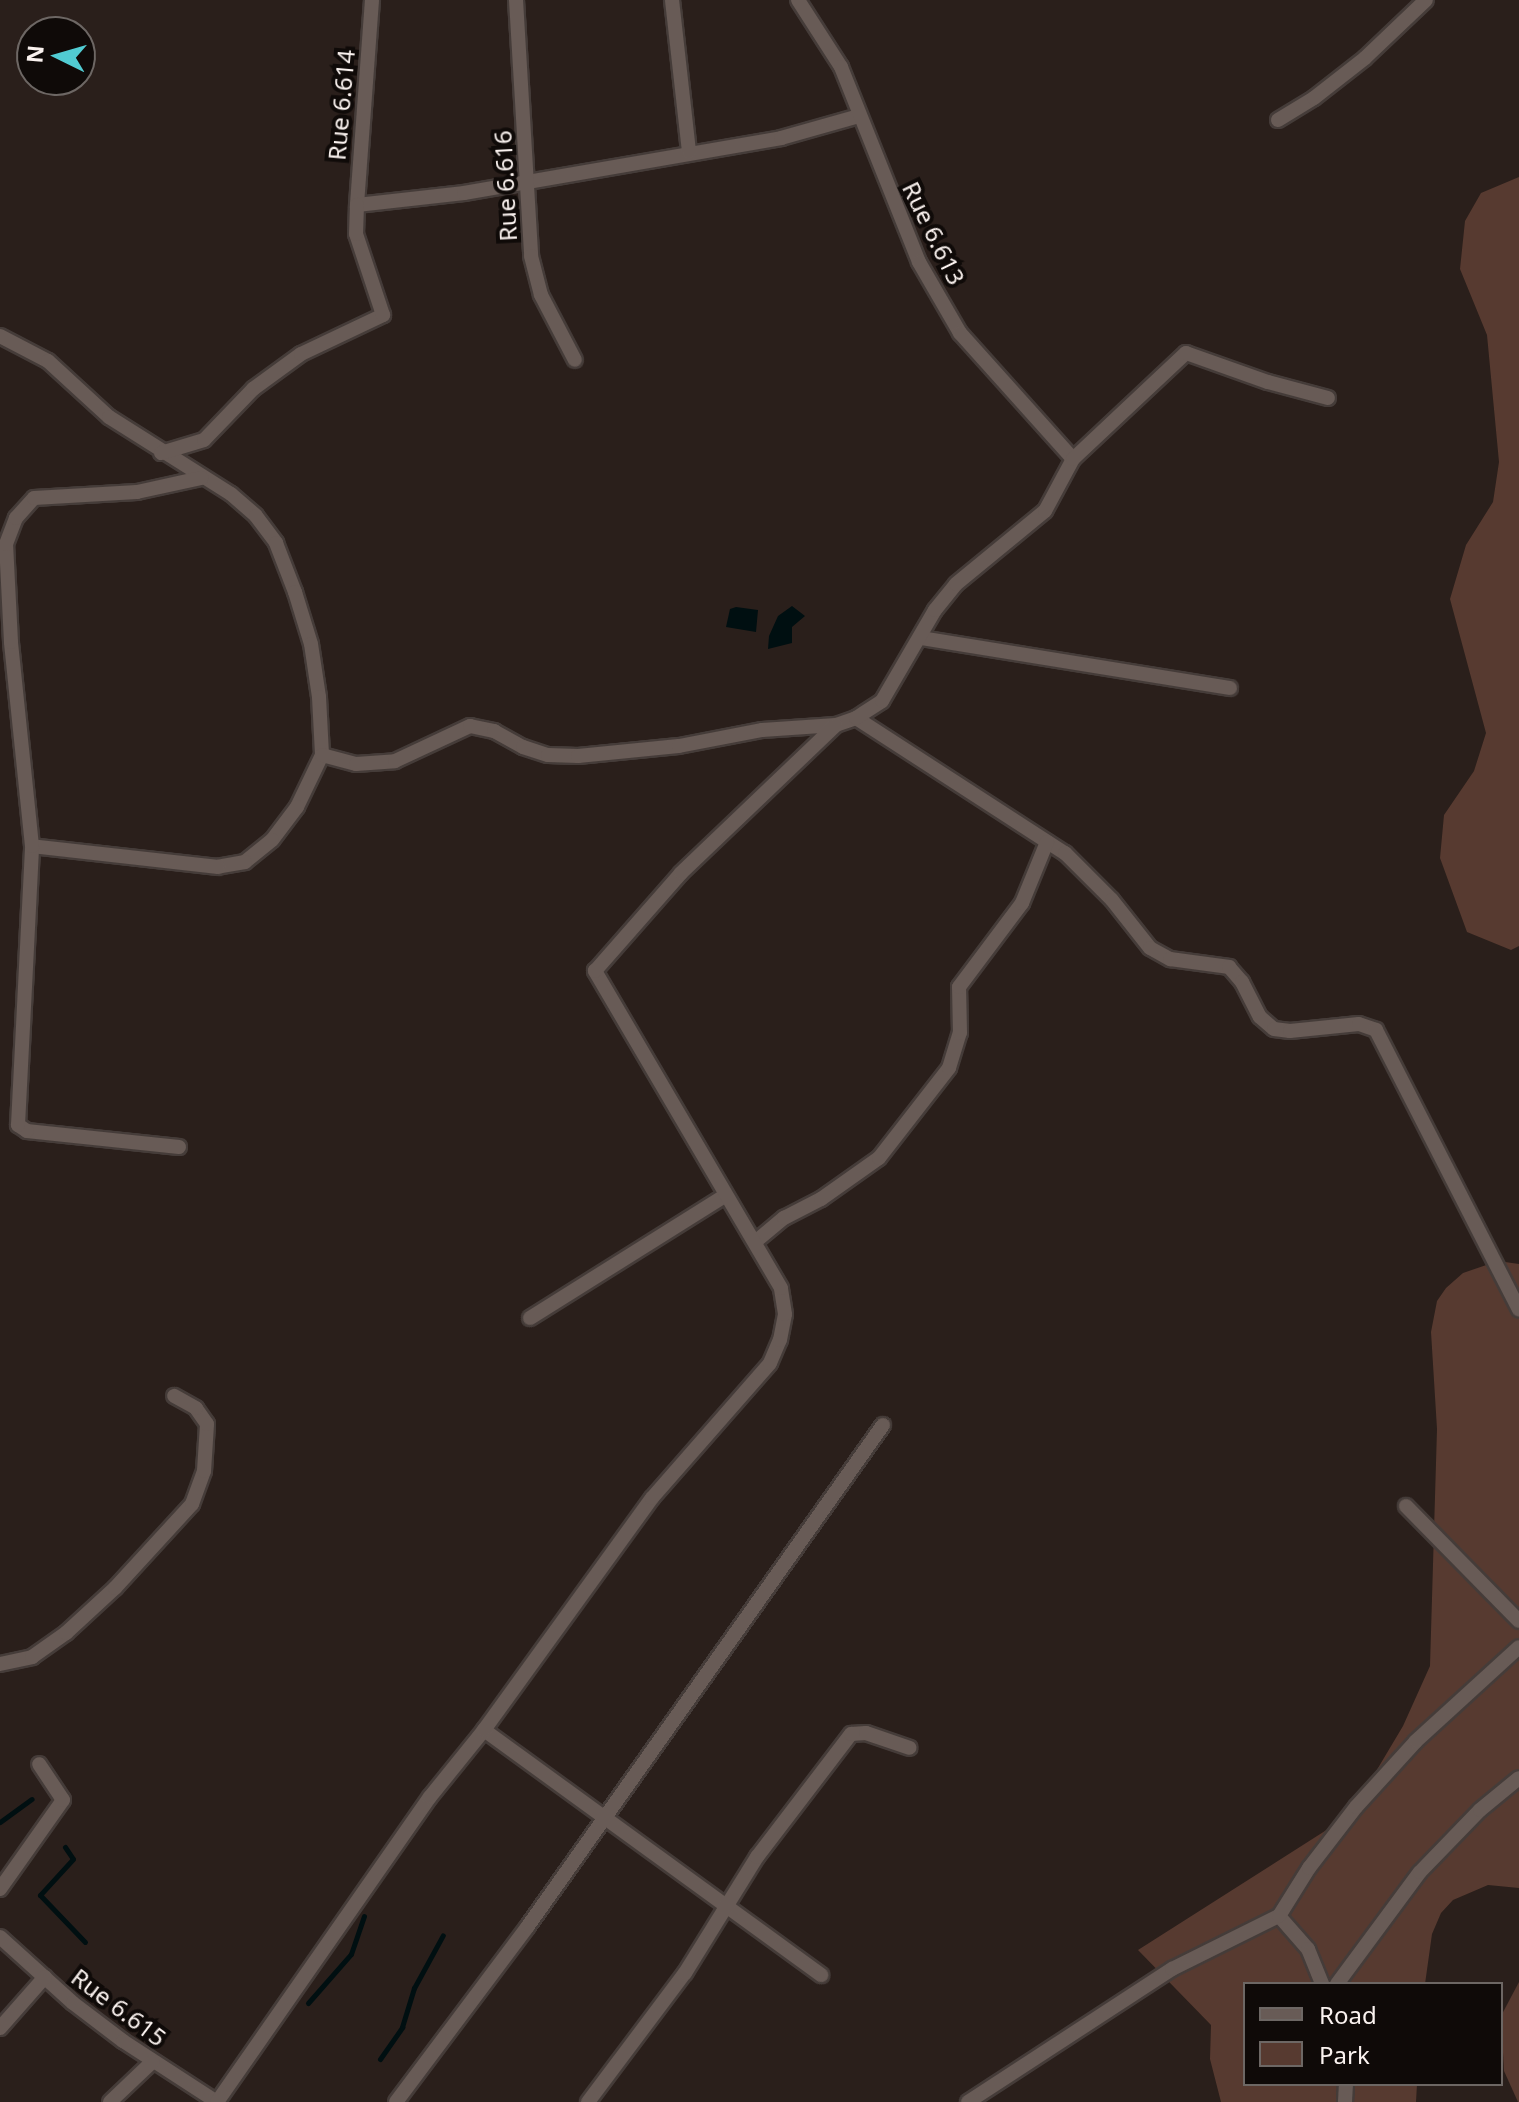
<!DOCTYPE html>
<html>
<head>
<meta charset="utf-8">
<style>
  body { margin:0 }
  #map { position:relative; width:1519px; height:2102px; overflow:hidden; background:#2a1f1b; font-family:"Noto Sans",sans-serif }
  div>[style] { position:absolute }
  .green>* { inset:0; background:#573a30 }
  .water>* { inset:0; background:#000f11 }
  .stream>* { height:5px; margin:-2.5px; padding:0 2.5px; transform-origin:2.5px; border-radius:2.5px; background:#000f11 }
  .roads { filter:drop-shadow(2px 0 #453c39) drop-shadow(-2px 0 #453c39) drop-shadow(0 2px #453c39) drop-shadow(0 -2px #453c39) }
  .minor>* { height:14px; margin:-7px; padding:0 7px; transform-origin:7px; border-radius:7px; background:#685b56 }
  span { translate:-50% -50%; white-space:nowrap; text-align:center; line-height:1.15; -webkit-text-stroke:8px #0f0a08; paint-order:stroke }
  .street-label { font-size:24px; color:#faf2ef }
  .legend { position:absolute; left:1243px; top:1982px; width:260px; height:104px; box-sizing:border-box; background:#0f0a08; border:2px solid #6d6764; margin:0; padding:10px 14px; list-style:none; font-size:24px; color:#faf2ef }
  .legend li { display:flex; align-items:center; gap:16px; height:40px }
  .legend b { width:40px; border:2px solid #6d6764 }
  .north { position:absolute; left:16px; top:16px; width:80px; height:80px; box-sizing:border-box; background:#0f0a08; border:2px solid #6d6764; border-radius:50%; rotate:275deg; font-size:22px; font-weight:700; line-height:32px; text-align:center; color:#faf2ef }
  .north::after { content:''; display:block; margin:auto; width:28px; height:36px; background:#51ccd3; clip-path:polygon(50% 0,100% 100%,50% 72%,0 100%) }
</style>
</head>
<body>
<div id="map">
  <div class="green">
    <i style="clip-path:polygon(1519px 177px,1519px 946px,1511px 950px,1467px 932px,1440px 858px,1444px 815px,1474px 771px,1486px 733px,1450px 599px,1466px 545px,1493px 502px,1499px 462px,1487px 335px,1460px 269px,1465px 221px,1481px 193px)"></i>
    <i style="clip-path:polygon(1498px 1261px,1519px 1264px,1519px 1888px,1488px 1885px,1453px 1900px,1441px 1913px,1432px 1934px,1425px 1984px,1245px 1984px,1245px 2084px,1417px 2084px,1416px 2102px,1221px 2102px,1210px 2059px,1211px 2025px,1138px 1950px,1350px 1815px,1403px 1726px,1430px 1666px,1437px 1429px,1431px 1332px,1437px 1301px,1446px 1288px,1463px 1273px)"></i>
    <i style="clip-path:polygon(1519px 1982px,1519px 2102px,1518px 2102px,1504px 2071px,1501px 2016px)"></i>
  </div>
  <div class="water">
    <i style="clip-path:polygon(792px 606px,805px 616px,792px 627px,792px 643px,768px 649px,769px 636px,778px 616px)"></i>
    <i style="clip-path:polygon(736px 607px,758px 610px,756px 632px,726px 627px,730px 609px)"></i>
  </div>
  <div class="stream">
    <i style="left:0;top:1822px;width:39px;rotate:-36deg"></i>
    <i style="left:65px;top:1847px;width:14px;rotate:56deg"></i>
    <i style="left:73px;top:1859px;width:49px;rotate:132.5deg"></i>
    <i style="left:40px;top:1895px;width:65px;rotate:46.2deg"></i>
    <i style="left:308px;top:2003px;width:65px;rotate:-48.7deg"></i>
    <i style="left:351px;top:1954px;width:40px;rotate:-71.1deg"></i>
    <i style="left:380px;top:2059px;width:39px;rotate:-55deg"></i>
    <i style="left:402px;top:2027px;width:41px;rotate:-72.9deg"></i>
    <i style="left:414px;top:1988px;width:60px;rotate:-61.3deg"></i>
  </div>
  <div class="roads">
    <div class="minor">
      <i style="left:372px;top:0;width:206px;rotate:94.2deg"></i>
      <i style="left:357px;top:205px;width:108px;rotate:-6.4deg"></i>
      <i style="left:464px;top:193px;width:322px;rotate:-9.8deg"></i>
      <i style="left:781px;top:138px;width:81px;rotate:-15.8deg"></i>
      <i style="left:516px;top:0;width:256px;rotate:86.6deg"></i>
      <i style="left:531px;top:256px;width:40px;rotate:75.6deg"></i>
      <i style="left:541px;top:295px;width:73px;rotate:62.4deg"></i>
      <i style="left:672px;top:0;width:153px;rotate:83.6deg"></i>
      <i style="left:798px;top:0;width:80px;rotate:57.3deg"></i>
      <i style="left:841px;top:67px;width:210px;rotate:68.2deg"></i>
      <i style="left:919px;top:262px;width:82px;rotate:60deg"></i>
      <i style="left:960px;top:333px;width:169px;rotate:48.1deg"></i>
      <i style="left:1278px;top:120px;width:42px;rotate:-31.4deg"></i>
      <i style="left:1314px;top:98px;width:65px;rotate:-38.1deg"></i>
      <i style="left:1365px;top:58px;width:84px;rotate:-43.6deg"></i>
      <i style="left:0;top:336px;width:54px;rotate:27.5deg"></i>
      <i style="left:48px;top:361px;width:83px;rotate:42.6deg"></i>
      <i style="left:109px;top:417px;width:144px;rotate:32.3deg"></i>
      <i style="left:231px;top:494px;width:33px;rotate:41deg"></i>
      <i style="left:256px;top:516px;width:34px;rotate:53deg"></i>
      <i style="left:276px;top:543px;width:53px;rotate:68.8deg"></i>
      <i style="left:295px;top:592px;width:54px;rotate:72.9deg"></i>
      <i style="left:311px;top:644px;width:54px;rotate:81.4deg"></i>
      <i style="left:319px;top:697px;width:58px;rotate:87deg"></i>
      <i style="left:322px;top:755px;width:58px;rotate:115.7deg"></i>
      <i style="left:297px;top:807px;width:41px;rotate:127.1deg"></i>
      <i style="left:272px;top:840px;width:35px;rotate:141deg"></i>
      <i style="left:245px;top:862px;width:27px;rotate:170deg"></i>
      <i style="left:218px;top:867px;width:187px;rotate:-173.6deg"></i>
      <i style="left:161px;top:453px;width:45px;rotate:-16.8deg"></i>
      <i style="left:204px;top:440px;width:71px;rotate:-46.1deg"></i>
      <i style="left:253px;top:389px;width:59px;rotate:-36.1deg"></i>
      <i style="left:301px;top:354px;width:91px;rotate:-25.4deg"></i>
      <i style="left:383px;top:315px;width:85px;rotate:-108.4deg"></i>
      <i style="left:356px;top:234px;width:29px;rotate:-88deg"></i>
      <i style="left:921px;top:638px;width:313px;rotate:9.2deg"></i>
      <i style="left:856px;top:718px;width:249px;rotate:32.9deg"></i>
      <i style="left:1065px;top:853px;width:66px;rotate:45deg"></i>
      <i style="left:1112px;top:900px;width:61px;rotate:51.6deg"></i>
      <i style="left:1150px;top:948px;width:23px;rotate:29deg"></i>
      <i style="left:1170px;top:959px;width:60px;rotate:7.7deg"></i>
      <i style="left:1229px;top:967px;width:20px;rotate:49deg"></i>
      <i style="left:1242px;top:982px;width:39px;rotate:63deg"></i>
      <i style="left:1260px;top:1017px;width:18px;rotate:41deg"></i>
      <i style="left:1274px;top:1029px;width:16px;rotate:7deg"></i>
      <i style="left:1290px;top:1031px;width:69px;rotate:-5.8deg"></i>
      <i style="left:1359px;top:1024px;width:18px;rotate:19deg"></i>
      <i style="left:1376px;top:1030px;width:314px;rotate:62.9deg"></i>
      <i style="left:322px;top:755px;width:35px;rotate:15deg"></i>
      <i style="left:356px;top:764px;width:39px;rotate:-4deg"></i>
      <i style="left:395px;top:761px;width:83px;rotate:-25deg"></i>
      <i style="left:470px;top:726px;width:25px;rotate:12deg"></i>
      <i style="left:494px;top:731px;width:33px;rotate:29deg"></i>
      <i style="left:523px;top:747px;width:26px;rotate:18deg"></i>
      <i style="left:548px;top:755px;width:30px;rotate:2deg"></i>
      <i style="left:578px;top:756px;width:101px;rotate:-5.7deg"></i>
      <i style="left:679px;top:746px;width:85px;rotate:-10.9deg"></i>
      <i style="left:762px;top:730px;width:74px;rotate:-3.9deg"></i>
      <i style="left:836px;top:725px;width:21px;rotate:-19deg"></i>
      <i style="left:856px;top:718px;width:31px;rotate:-33deg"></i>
      <i style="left:882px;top:701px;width:105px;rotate:-59.8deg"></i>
      <i style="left:935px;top:610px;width:33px;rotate:-51deg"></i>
      <i style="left:956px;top:584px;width:115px;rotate:-39.4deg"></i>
      <i style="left:1045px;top:511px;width:59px;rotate:-61.7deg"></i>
      <i style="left:1073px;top:459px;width:155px;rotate:-43.2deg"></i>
      <i style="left:1186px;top:353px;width:87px;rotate:19.5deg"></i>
      <i style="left:1268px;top:382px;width:62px;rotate:14.9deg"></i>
      <i style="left:179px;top:1147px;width:153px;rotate:-174deg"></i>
      <i style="left:27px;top:1131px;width:11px;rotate:-146deg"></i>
      <i style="left:18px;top:1125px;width:279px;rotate:-87.1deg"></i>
      <i style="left:32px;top:846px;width:205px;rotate:-95.9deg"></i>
      <i style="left:11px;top:642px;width:98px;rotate:-92.9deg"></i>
      <i style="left:6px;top:544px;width:28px;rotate:-69deg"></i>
      <i style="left:16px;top:518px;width:27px;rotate:-48deg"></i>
      <i style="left:34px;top:498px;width:103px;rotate:-3.3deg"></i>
      <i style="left:137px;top:492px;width:66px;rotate:-12.3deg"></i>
      <i style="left:755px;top:1242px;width:38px;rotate:-40deg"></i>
      <i style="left:784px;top:1218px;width:42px;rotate:-27.2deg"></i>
      <i style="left:821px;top:1199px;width:71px;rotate:-35.3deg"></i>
      <i style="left:879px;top:1158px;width:114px;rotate:-52.1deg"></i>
      <i style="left:949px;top:1068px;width:37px;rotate:-73deg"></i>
      <i style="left:960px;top:1033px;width:46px;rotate:-91.2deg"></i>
      <i style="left:959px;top:987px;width:105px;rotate:-53.1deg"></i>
      <i style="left:1022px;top:903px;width:66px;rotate:-67.7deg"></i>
      <i style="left:530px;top:1318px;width:231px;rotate:-32.1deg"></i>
      <i style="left:1406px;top:1506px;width:161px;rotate:45.5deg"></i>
      <i style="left:0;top:1664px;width:33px;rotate:-12deg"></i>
      <i style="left:32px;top:1657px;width:42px;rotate:-35.2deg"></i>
      <i style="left:66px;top:1633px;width:67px;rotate:-42.6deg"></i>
      <i style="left:115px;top:1588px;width:114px;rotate:-47.5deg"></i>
      <i style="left:192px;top:1504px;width:35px;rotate:-70deg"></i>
      <i style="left:204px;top:1471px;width:47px;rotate:-86.3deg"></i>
      <i style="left:207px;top:1424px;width:19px;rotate:-125deg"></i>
      <i style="left:196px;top:1408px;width:25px;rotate:-151deg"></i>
      <i style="left:484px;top:1730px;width:417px;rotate:36deg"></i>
      <i style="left:0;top:1889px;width:109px;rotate:-54.7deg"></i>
      <i style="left:63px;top:1800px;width:43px;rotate:-123.7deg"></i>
      <i style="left:1279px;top:1916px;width:44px;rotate:48.7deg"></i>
      <i style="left:1308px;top:1949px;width:38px;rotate:68deg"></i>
      <i style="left:0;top:1937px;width:98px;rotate:42.1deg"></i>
      <i style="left:73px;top:2003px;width:63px;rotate:37.2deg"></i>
      <i style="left:123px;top:2041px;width:112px;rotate:33deg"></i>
      <i style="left:1337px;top:1984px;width:139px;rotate:-53.5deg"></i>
      <i style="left:1420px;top:1872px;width:86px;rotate:-45.9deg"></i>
      <i style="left:1480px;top:1810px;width:50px;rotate:-39.4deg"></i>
      <i style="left:0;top:2028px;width:68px;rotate:-48.6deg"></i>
      <i style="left:110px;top:2102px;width:59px;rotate:-43.6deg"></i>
      <i style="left:217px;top:2102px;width:372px;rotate:-55.1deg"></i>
      <i style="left:430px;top:1797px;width:86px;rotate:-51.1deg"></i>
      <i style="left:484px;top:1730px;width:286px;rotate:-54.1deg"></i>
      <i style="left:652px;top:1498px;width:179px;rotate:-48.8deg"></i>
      <i style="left:770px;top:1363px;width:25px;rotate:-67deg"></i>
      <i style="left:780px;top:1340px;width:26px;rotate:-79deg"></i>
      <i style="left:785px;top:1314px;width:26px;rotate:-99deg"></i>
      <i style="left:781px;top:1288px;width:368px;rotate:-120.4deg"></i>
      <i style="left:595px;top:971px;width:130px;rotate:-48.7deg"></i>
      <i style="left:681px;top:873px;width:214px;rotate:-43.7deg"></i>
      <i style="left:396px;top:2102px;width:220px;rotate:-53.1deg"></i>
      <i style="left:528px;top:1926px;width:614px;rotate:-54.68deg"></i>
      <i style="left:588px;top:2102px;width:161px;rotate:-53.1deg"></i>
      <i style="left:685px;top:1973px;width:137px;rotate:-58.2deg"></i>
      <i style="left:757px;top:1857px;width:155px;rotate:-52.6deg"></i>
      <i style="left:851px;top:1734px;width:15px;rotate:-4deg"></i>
      <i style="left:866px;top:1733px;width:46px;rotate:18.8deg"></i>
      <i style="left:968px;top:2102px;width:244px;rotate:-33.1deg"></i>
      <i style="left:1172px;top:1969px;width:119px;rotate:-26.4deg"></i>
      <i style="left:1279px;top:1916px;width:57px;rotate:-58deg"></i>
      <i style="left:1309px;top:1868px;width:77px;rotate:-52.4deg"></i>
      <i style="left:1356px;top:1807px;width:89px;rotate:-47.7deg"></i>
      <i style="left:1416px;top:1741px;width:139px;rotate:-42.4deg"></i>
      <i style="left:1345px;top:2102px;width:18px;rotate:-87deg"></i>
    </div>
  </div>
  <div class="street-label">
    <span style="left:341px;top:105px;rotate:-85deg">Rue 6.614</span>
    <span style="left:505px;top:186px;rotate:-93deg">Rue 6.616</span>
    <span style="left:934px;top:233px;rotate:64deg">Rue 6.613</span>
    <span style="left:119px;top:2007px;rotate:37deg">Rue 6.615</span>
  </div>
  <ul class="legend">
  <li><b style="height:10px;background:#685b56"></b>Road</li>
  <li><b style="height:22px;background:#573a30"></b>Park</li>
  </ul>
  <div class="north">N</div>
</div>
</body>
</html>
